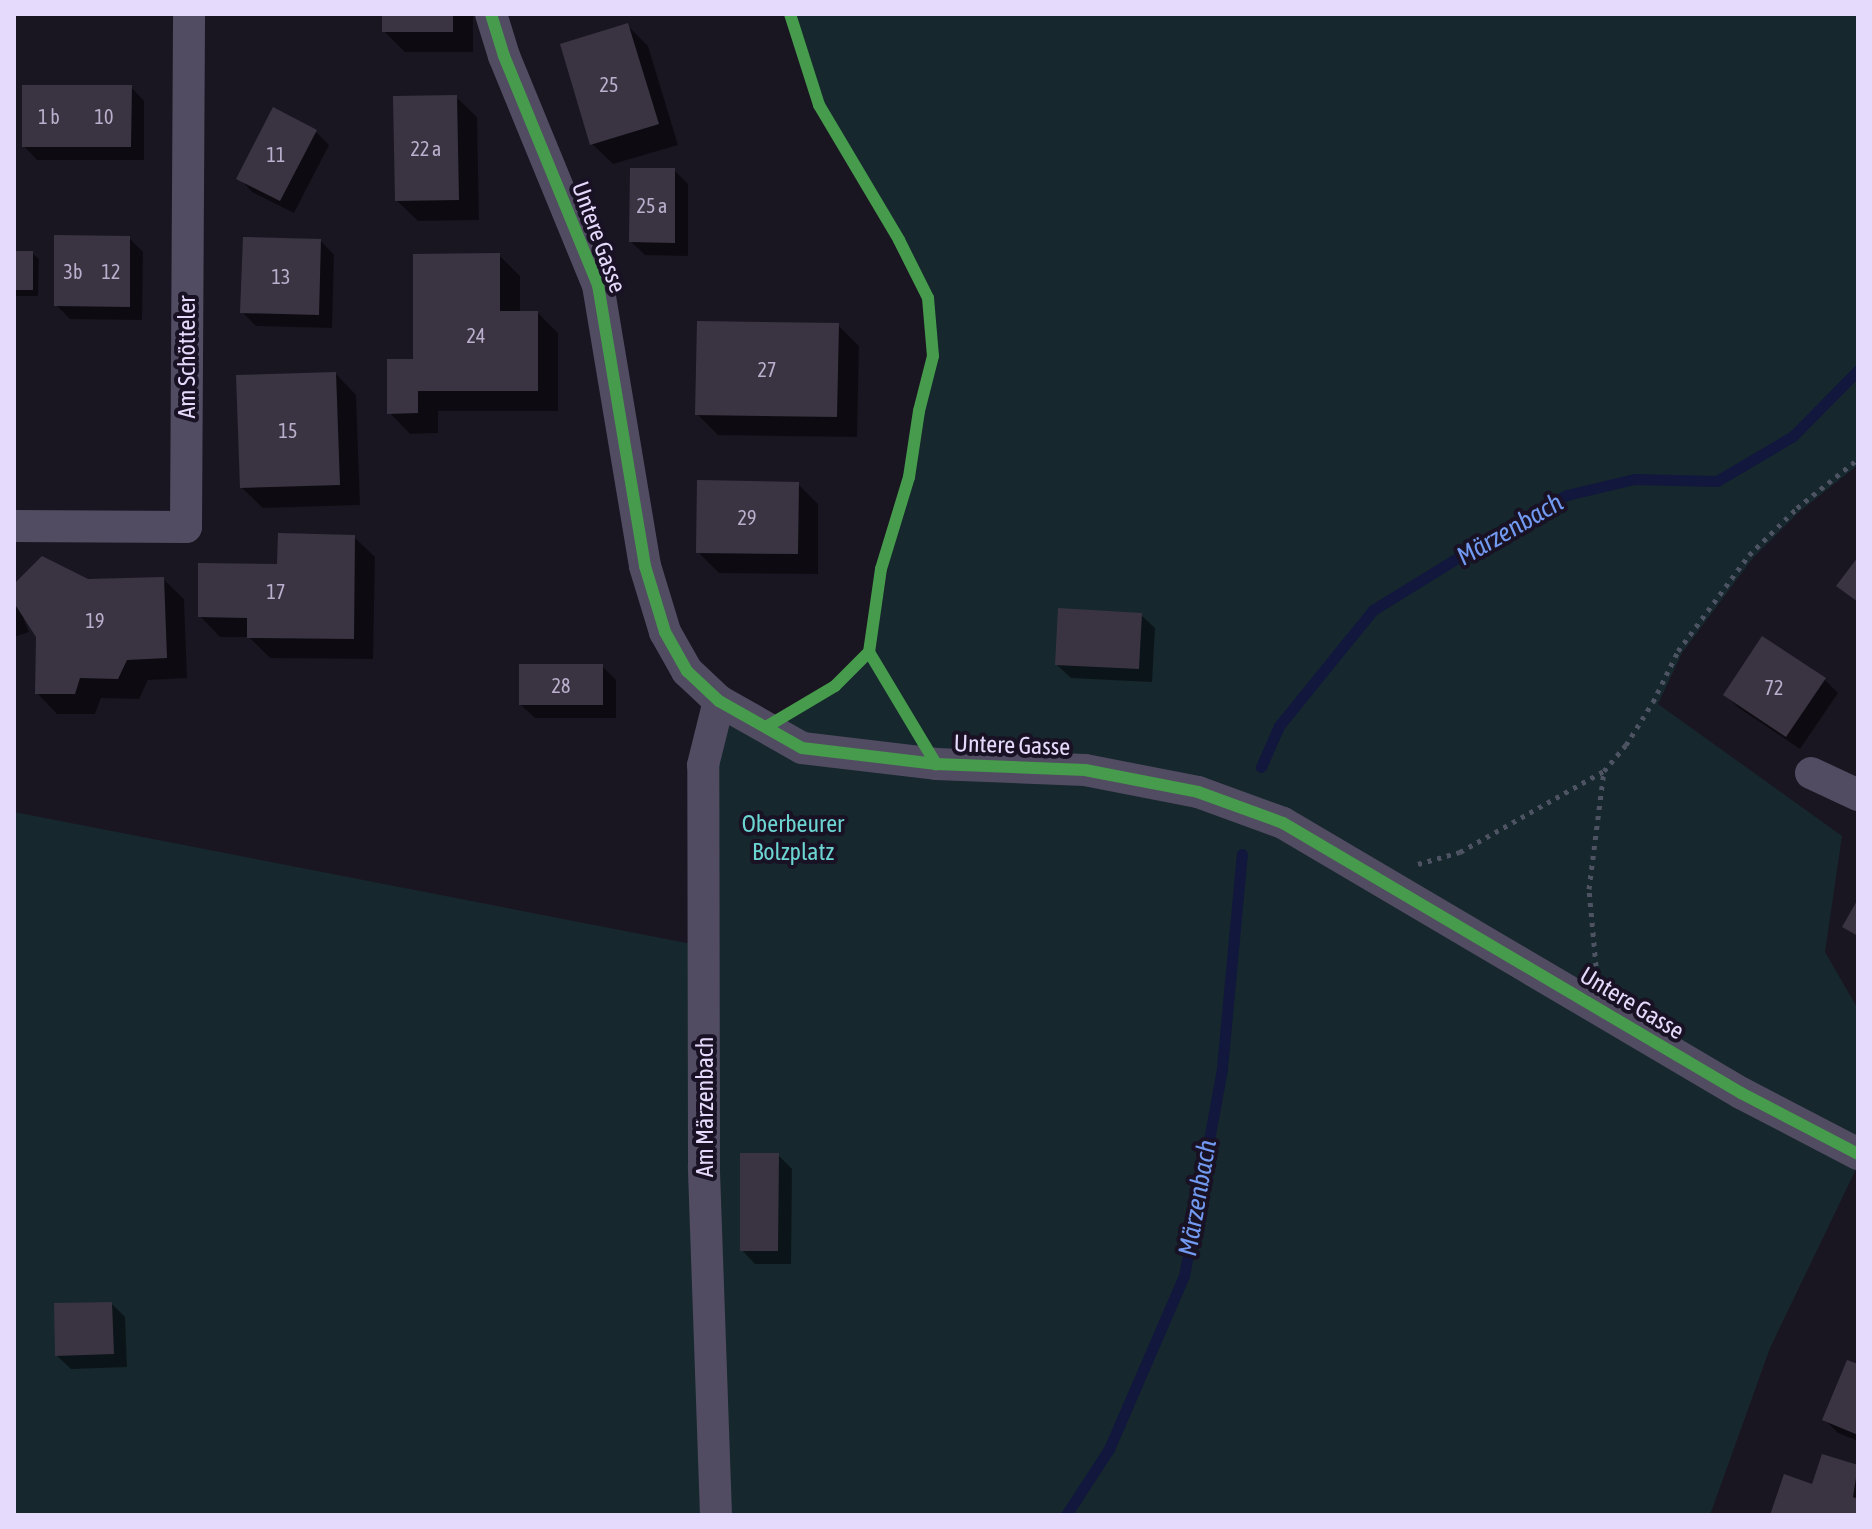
<!DOCTYPE html>
<html>
<head>
<meta charset="utf-8">
<style>
  body { margin:0 }
  #map { position:relative; width:1872px; height:1529px; overflow:hidden; background:#1a1621; font-family:"Asap Condensed",sans-serif }
  div>[style] { position:absolute }
  .green>* { inset:0; background:#16272d }
  .shadow>* { inset:0; background:#0007 }
  .stream>* { height:11px; margin:-5.5px; padding:0 5.5px; transform-origin:5.5px; border-radius:5.5px; background:#11173d }
  .building>* { inset:0; background:#3a3442 }
  .path>* { height:5px; margin-top:-2.5px; transform-origin:0; background:repeating-linear-gradient(90deg,#4d5362 0 4px,transparent 0 10px) }
  .minor>* { height:32px; margin:-16px; padding:0 16px; transform-origin:16px; border-radius:16px; background:#514c61 }
  .cycleway>* { height:12px; margin:-6px; padding:0 6px; transform-origin:6px; border-radius:6px; background:#469c4c }
  span { translate:-50% -50%; white-space:nowrap; text-align:center; line-height:1.15; -webkit-text-stroke:8px #191225; paint-order:stroke }
  .number-label { font-size:20px; color:#bab0cd }
  .number-label span { -webkit-text-stroke-width:0 }
  .street-label { font-size:24px; color:#e5dafb }
  .park-label { font-size:24px; color:#6cd5d2 }
  .water-label { font-size:26px; color:#729af1; font-style:italic }
  .frame { position:absolute; inset:0; border:16px solid #e5dafb; pointer-events:none }
</style>
</head>
<body>
<div id="map">
  <div class="green">
    <i style="clip-path:polygon(796px 14px,1858px 14px,1858px 465px,1799px 512px,1753px 558px,1682px 653px,1658px 704px,1842px 836px,1825px 952px,1858px 1009px,1858px 1140px,1740px 1080px,1286px 811px,806px 741px,779px 727px,836px 690px,874px 654px,888px 567px,912px 479px,922px 413px,936px 358px,932px 298px,823px 103px)"></i>
    <i style="clip-path:polygon(723px 714px,753px 731px,1083px 776px,1196px 801px,1272px 830px,1858px 1165px,1770px 1348px,1710px 1515px,725px 1515px,711px 765px)"></i>
    <i style="clip-path:polygon(14px 812px,697px 945px,707px 1515px,14px 1515px)"></i>
  </div>
  <div class="shadow">
    <i style="clip-path:polygon(384px 14px,473px 14px,473px 52px,405px 52px,384px 31px)"></i>
    <i style="clip-path:polygon(627px 25px,648px 46px,678px 145px,613px 164px,592px 144px)"></i>
    <i style="clip-path:polygon(131px 87px,144px 101px,144px 160px,37px 160px,24px 146px)"></i>
    <i style="clip-path:polygon(456px 97px,477px 117px,479px 220px,418px 221px,397px 201px)"></i>
    <i style="clip-path:polygon(315px 131px,329px 145px,294px 213px,252px 192px,239px 178px)"></i>
    <i style="clip-path:polygon(674px 170px,688px 184px,688px 256px,645px 255px,631px 242px)"></i>
    <i style="clip-path:polygon(129px 238px,143px 252px,142px 320px,70px 319px,56px 305px)"></i>
    <i style="clip-path:polygon(321px 241px,334px 255px,332px 328px,256px 326px,242px 312px)"></i>
    <i style="clip-path:polygon(14px 253px,32px 253px,39px 259px,38px 296px,14px 296px)"></i>
    <i style="clip-path:polygon(499px 255px,520px 276px,520px 313px,538px 313px,558px 333px,558px 411px,438px 411px,438px 433px,410px 434px,390px 413px,415px 361px)"></i>
    <i style="clip-path:polygon(838px 325px,859px 346px,857px 437px,718px 435px,697px 414px)"></i>
    <i style="clip-path:polygon(336px 374px,356px 395px,360px 505px,263px 508px,242px 488px)"></i>
    <i style="clip-path:polygon(798px 484px,818px 504px,818px 574px,719px 573px,698px 552px)"></i>
    <i style="clip-path:polygon(354px 537px,375px 557px,373px 659px,270px 658px,249px 637px,220px 637px,200px 616px,279px 566px)"></i>
    <i style="clip-path:polygon(163px 579px,184px 599px,187px 678px,148px 680px,139px 699px,101px 698px,95px 714px,57px 714px,37px 693px,38px 636px,23px 617px,29px 632px,14px 637px,14px 587px)"></i>
    <i style="clip-path:polygon(1141px 615px,1155px 628px,1152px 682px,1071px 678px,1057px 665px)"></i>
    <i style="clip-path:polygon(602px 666px,616px 680px,616px 718px,535px 718px,521px 705px)"></i>
    <i style="clip-path:polygon(1825px 680px,1838px 693px,1800px 749px,1739px 708px,1725px 695px)"></i>
    <i style="clip-path:polygon(778px 1155px,792px 1169px,791px 1264px,755px 1264px,742px 1250px)"></i>
    <i style="clip-path:polygon(112px 1304px,125px 1317px,127px 1367px,71px 1369px,57px 1356px)"></i>
    <i style="clip-path:polygon(1858px 1366px,1858px 1441px,1838px 1433px,1824px 1419px)"></i>
    <i style="clip-path:polygon(1823px 1456px,1858px 1467px,1858px 1515px,1773px 1515px,1813px 1486px)"></i>
  </div>
  <div class="stream">
    <i style="left:1261px;top:767px;width:45px;rotate:-66.3deg"></i>
    <i style="left:1279px;top:726px;width:149px;rotate:-51deg"></i>
    <i style="left:1373px;top:610px;width:163px;rotate:-31.7deg"></i>
    <i style="left:1512px;top:524px;width:62px;rotate:-27.8deg"></i>
    <i style="left:1567px;top:495px;width:69px;rotate:-13.4deg"></i>
    <i style="left:1634px;top:479px;width:83px;rotate:1.4deg"></i>
    <i style="left:1717px;top:481px;width:88px;rotate:-30.6deg"></i>
    <i style="left:1793px;top:436px;width:93px;rotate:-45.4deg"></i>
    <i style="left:1066px;top:1515px;width:79px;rotate:-56.9deg"></i>
    <i style="left:1109px;top:1449px;width:189px;rotate:-66.6deg"></i>
    <i style="left:1184px;top:1276px;width:211px;rotate:-79.6deg"></i>
    <i style="left:1222px;top:1068px;width:215px;rotate:-84.7deg"></i>
  </div>
  <div class="building">
    <i style="clip-path:polygon(382px 14px,453px 14px,453px 32px,382px 32px)"></i>
    <i style="clip-path:polygon(628px 23px,659px 124px,590px 145px,560px 44px)"></i>
    <i style="clip-path:polygon(22px 85px,132px 85px,131px 147px,22px 147px)"></i>
    <i style="clip-path:polygon(457px 95px,459px 200px,395px 201px,393px 96px)"></i>
    <i style="clip-path:polygon(273px 107px,317px 130px,280px 201px,236px 179px)"></i>
    <i style="clip-path:polygon(630px 168px,675px 168px,675px 243px,629px 242px)"></i>
    <i style="clip-path:polygon(54px 235px,130px 236px,130px 307px,54px 306px)"></i>
    <i style="clip-path:polygon(243px 237px,321px 239px,319px 315px,240px 313px)"></i>
    <i style="clip-path:polygon(14px 251px,33px 251px,33px 290px,14px 290px)"></i>
    <i style="clip-path:polygon(500px 253px,500px 311px,538px 311px,538px 391px,418px 391px,418px 413px,387px 414px,387px 359px,413px 359px,413px 254px)"></i>
    <i style="clip-path:polygon(697px 321px,839px 323px,837px 417px,695px 415px)"></i>
    <i style="clip-path:polygon(336px 372px,340px 485px,240px 488px,236px 375px)"></i>
    <i style="clip-path:polygon(697px 480px,799px 482px,798px 554px,696px 553px)"></i>
    <i style="clip-path:polygon(278px 533px,355px 535px,354px 639px,247px 638px,247px 618px,198px 617px,198px 563px,277px 564px)"></i>
    <i style="clip-path:polygon(42px 556px,88px 579px,164px 577px,167px 658px,127px 660px,118px 679px,80px 678px,75px 694px,35px 694px,36px 637px,14px 603px,14px 584px)"></i>
    <i style="clip-path:polygon(1858px 557px,1858px 602px,1836px 586px)"></i>
    <i style="clip-path:polygon(1058px 608px,1142px 613px,1139px 669px,1055px 665px)"></i>
    <i style="clip-path:polygon(1762px 636px,1826px 678px,1786px 737px,1723px 695px)"></i>
    <i style="clip-path:polygon(519px 664px,603px 664px,603px 705px,519px 705px)"></i>
    <i style="clip-path:polygon(1858px 899px,1858px 936px,1842px 927px)"></i>
    <i style="clip-path:polygon(740px 1153px,779px 1153px,778px 1251px,740px 1251px)"></i>
    <i style="clip-path:polygon(112px 1302px,114px 1354px,55px 1356px,54px 1303px)"></i>
    <i style="clip-path:polygon(1847px 1360px,1858px 1364px,1858px 1435px,1822px 1420px)"></i>
    <i style="clip-path:polygon(1822px 1454px,1858px 1465px,1853px 1497px,1858px 1499px,1858px 1515px,1770px 1515px,1784px 1474px,1812px 1484px)"></i>
  </div>
  <div class="path">
    <i style="left:1418px;top:864px;width:44px;rotate:-15.9deg"></i>
    <i style="left:1460px;top:852px;width:165px;rotate:-29.4deg"></i>
    <i style="left:1596px;top:966px;width:77px;rotate:-95.2deg"></i>
    <i style="left:1589px;top:889px;width:119px;rotate:-82.8deg"></i>
    <i style="left:1604px;top:771px;width:34px;rotate:-50deg"></i>
    <i style="left:1626px;top:745px;width:51px;rotate:-57.9deg"></i>
    <i style="left:1653px;top:702px;width:57px;rotate:-63.9deg"></i>
    <i style="left:1678px;top:651px;width:119px;rotate:-53.5deg"></i>
    <i style="left:1749px;top:555px;width:67px;rotate:-44.4deg"></i>
    <i style="left:1797px;top:508px;width:78px;rotate:-38.8deg"></i>
  </div>
  <div class="minor">
    <i style="left:491px;top:14px;width:44px;rotate:72.8deg"></i>
    <i style="left:504px;top:56px;width:248px;rotate:67.7deg"></i>
    <i style="left:598px;top:285px;width:285px;rotate:80.5deg"></i>
    <i style="left:645px;top:566px;width:69px;rotate:73.1deg"></i>
    <i style="left:665px;top:632px;width:45px;rotate:60.6deg"></i>
    <i style="left:687px;top:671px;width:44px;rotate:43.2deg"></i>
    <i style="left:719px;top:701px;width:95px;rotate:29.5deg"></i>
    <i style="left:802px;top:748px;width:135px;rotate:6.8deg"></i>
    <i style="left:936px;top:764px;width:149px;rotate:2.3deg"></i>
    <i style="left:1085px;top:770px;width:115px;rotate:11deg"></i>
    <i style="left:1198px;top:792px;width:90px;rotate:20deg"></i>
    <i style="left:1283px;top:823px;width:532px;rotate:30.52deg"></i>
    <i style="left:1741px;top:1093px;width:132px;rotate:27.5deg"></i>
    <i style="left:14px;top:526px;width:172px;rotate:0.3deg"></i>
    <i style="left:186px;top:527px;width:513px;rotate:-89.66deg"></i>
    <i style="left:1811px;top:773px;width:52px;rotate:25.1deg"></i>
    <i style="left:716px;top:1515px;width:349px;rotate:-92deg"></i>
    <i style="left:704px;top:1166px;width:401px;rotate:-90.1deg"></i>
    <i style="left:703px;top:765px;width:66px;rotate:-76deg"></i>
  </div>
  <div class="cycleway">
    <i style="left:491px;top:14px;width:44px;rotate:72.8deg"></i>
    <i style="left:504px;top:56px;width:248px;rotate:67.7deg"></i>
    <i style="left:598px;top:285px;width:285px;rotate:80.5deg"></i>
    <i style="left:645px;top:566px;width:69px;rotate:73.1deg"></i>
    <i style="left:665px;top:632px;width:45px;rotate:60.6deg"></i>
    <i style="left:687px;top:671px;width:44px;rotate:43.2deg"></i>
    <i style="left:719px;top:701px;width:95px;rotate:29.5deg"></i>
    <i style="left:802px;top:748px;width:135px;rotate:6.8deg"></i>
    <i style="left:936px;top:764px;width:149px;rotate:2.3deg"></i>
    <i style="left:1085px;top:770px;width:115px;rotate:11deg"></i>
    <i style="left:1198px;top:792px;width:90px;rotate:20deg"></i>
    <i style="left:1283px;top:823px;width:532px;rotate:30.52deg"></i>
    <i style="left:1741px;top:1093px;width:132px;rotate:27.5deg"></i>
    <i style="left:790px;top:14px;width:96px;rotate:72.3deg"></i>
    <i style="left:819px;top:105px;width:157px;rotate:59.3deg"></i>
    <i style="left:899px;top:240px;width:65px;rotate:63.4deg"></i>
    <i style="left:928px;top:298px;width:58px;rotate:85.1deg"></i>
    <i style="left:933px;top:356px;width:57px;rotate:104.3deg"></i>
    <i style="left:919px;top:411px;width:67px;rotate:98.6deg"></i>
    <i style="left:909px;top:477px;width:96px;rotate:106.9deg"></i>
    <i style="left:881px;top:569px;width:84px;rotate:98.2deg"></i>
    <i style="left:869px;top:652px;width:131px;rotate:59.1deg"></i>
    <i style="left:766px;top:727px;width:80px;rotate:-30.7deg"></i>
    <i style="left:835px;top:686px;width:48px;rotate:-45deg"></i>
  </div>
  <div class="number-label">
    <span style="left:609px;top:84px">25</span>
    <span style="left:49px;top:116px">1 b</span>
    <span style="left:104px;top:116px">10</span>
    <span style="left:426px;top:148px">22 a</span>
    <span style="left:276px;top:154px">11</span>
    <span style="left:652px;top:205px">25 a</span>
    <span style="left:73px;top:271px">3b</span>
    <span style="left:111px;top:271px">12</span>
    <span style="left:281px;top:276px">13</span>
    <span style="left:476px;top:335px">24</span>
    <span style="left:767px;top:369px">27</span>
    <span style="left:288px;top:430px">15</span>
    <span style="left:747px;top:517px">29</span>
    <span style="left:276px;top:591px">17</span>
    <span style="left:95px;top:620px">19</span>
    <span style="left:561px;top:685px">28</span>
    <span style="left:1774px;top:687px">72</span>
  </div>
  <div class="street-label">
    <span style="left:599px;top:237px;rotate:70deg">Untere Gasse</span>
    <span style="left:187px;top:357px;rotate:-90deg">Am Schötteler</span>
    <span style="left:1012px;top:745px;rotate:2deg">Untere Gasse</span>
    <span style="left:1632px;top:1003px;rotate:31deg">Untere Gasse</span>
    <span style="left:705px;top:1107px;rotate:-90deg">Am Märzenbach</span>
  </div>
  <div class="park-label">
    <span style="left:793px;top:838px">Oberbeurer<br>Bolzplatz</span>
  </div>
  <div class="water-label">
    <span style="left:1510px;top:530px;rotate:-30deg">Märzenbach</span>
    <span style="left:1198px;top:1198px;rotate:-80deg">Märzenbach</span>
  </div>
  <div class="frame"></div>
</div>
</body>
</html>
